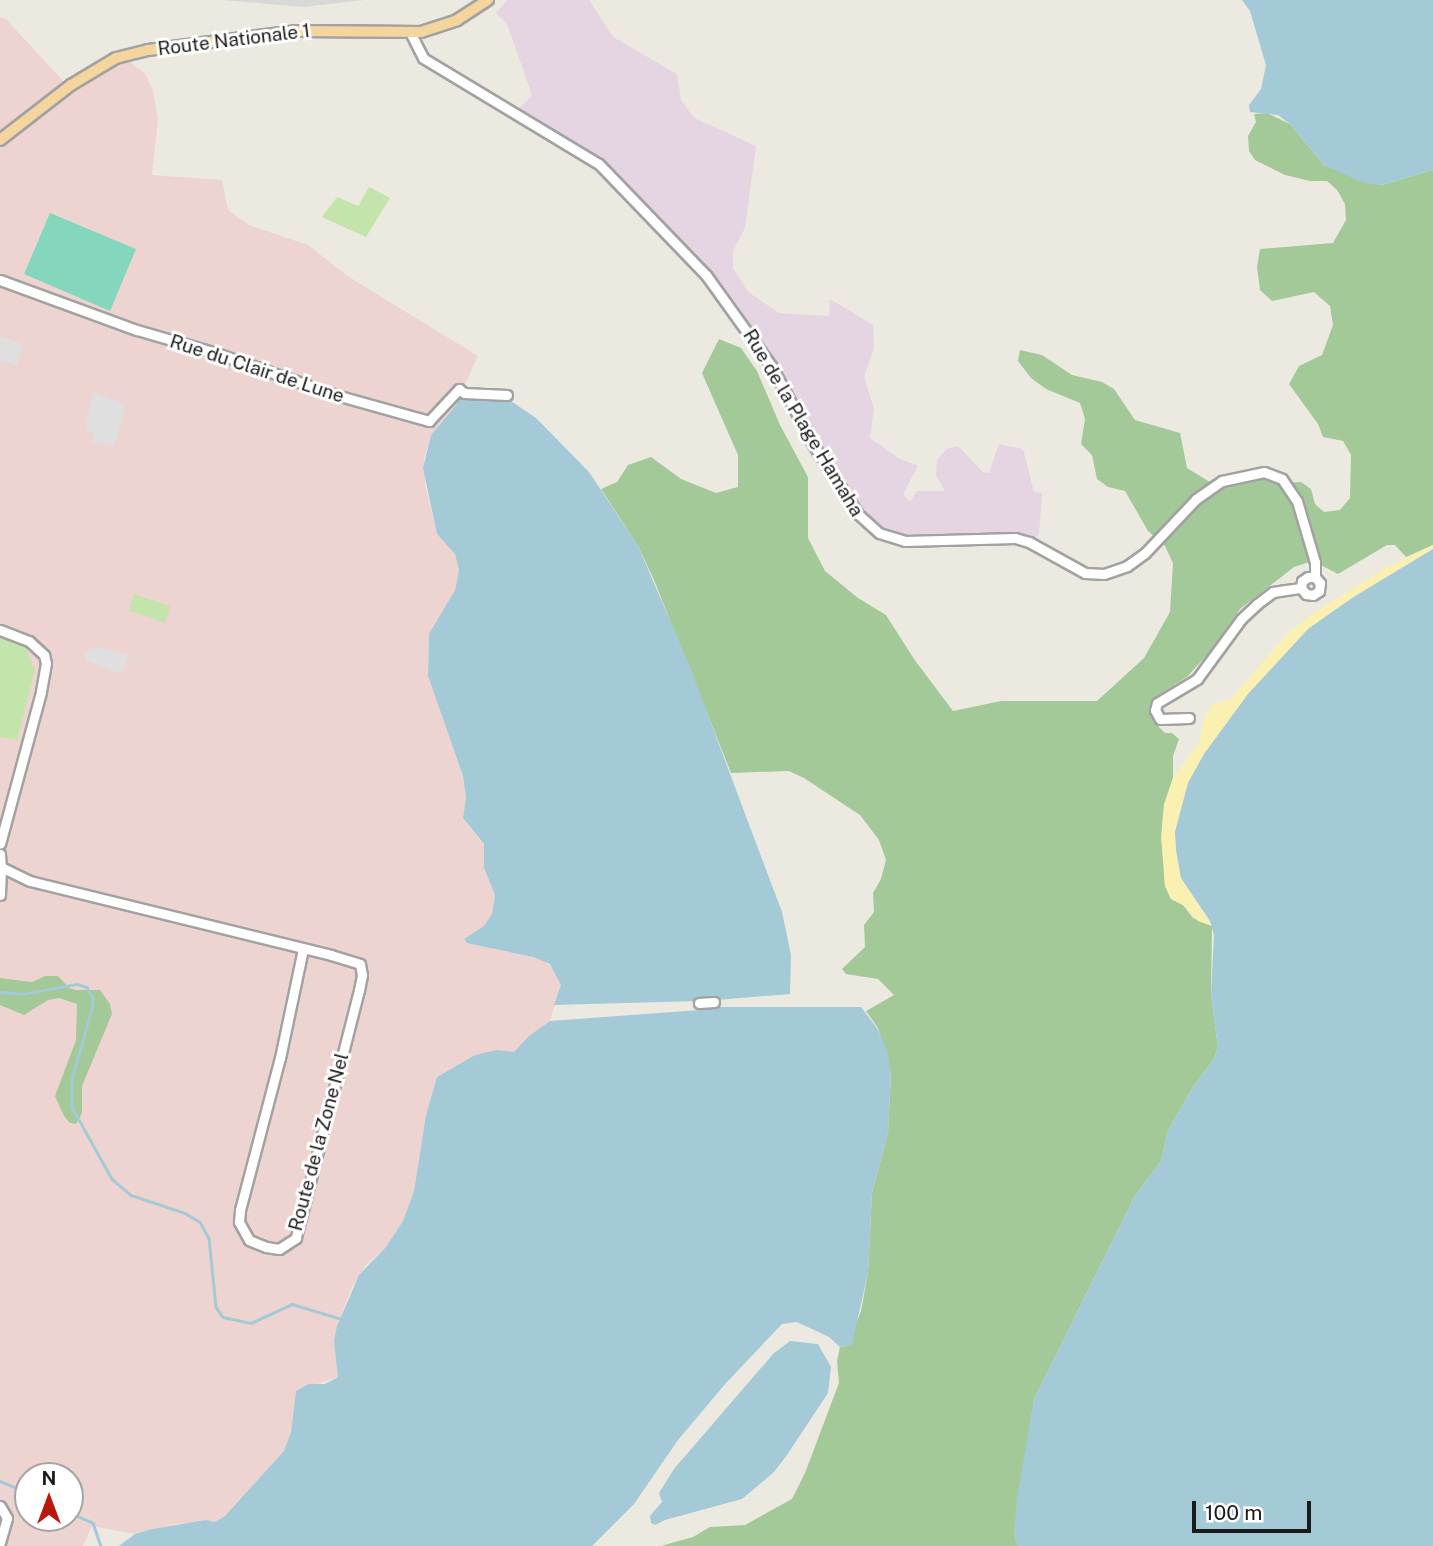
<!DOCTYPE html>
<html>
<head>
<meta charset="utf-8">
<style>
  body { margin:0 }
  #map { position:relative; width:1433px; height:1546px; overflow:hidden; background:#ece9e1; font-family:"Public Sans",sans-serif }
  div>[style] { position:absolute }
  .residential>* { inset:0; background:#d9d8d8 }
  .commercial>* { inset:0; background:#edd4d1 }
  .industrial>* { inset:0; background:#e5d4e1 }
  .grass>* { inset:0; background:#c3e4aa }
  .forest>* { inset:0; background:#a4c999 }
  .sand>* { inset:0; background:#faf0b2 }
  .pitch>* { inset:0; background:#84d7bc }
  .parking>* { inset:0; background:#dfdfdf }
  .water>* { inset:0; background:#a4c9d7 }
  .stream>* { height:2.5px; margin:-1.25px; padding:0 1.25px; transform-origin:1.25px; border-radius:1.25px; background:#a4c9d7 }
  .roads { filter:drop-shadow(2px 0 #a2a2a2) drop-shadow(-2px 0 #a2a2a2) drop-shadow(0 2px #a2a2a2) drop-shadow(0 -2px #a2a2a2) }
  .minor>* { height:9px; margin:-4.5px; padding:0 4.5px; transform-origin:4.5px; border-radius:4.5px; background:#fff }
  .major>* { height:10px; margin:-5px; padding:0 5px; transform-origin:5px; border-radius:5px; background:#f5d59e }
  span { translate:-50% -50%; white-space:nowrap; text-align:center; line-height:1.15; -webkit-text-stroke:6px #fff; paint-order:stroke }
  .street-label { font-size:19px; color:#1b1b1b }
  .north { position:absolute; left:14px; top:1462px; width:70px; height:70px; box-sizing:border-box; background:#fff; border:2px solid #a4a4a4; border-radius:50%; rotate:0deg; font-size:19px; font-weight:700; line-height:28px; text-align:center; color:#1b1b1b }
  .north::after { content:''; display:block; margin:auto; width:24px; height:32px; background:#b9180d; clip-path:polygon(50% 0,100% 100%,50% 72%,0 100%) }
  .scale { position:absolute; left:1192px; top:1501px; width:119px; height:32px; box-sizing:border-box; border:4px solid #1b1b1b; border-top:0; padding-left:9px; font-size:21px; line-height:24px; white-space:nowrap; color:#1b1b1b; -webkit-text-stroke:5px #fff; paint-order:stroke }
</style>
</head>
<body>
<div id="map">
  <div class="residential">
    <i style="clip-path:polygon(223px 0,365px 0,303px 7px)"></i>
  </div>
  <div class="commercial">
    <i style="clip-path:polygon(evenodd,0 17px,6px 19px,63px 81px,77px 88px,128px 60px,145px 74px,153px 91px,158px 119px,152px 175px,222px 180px,228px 210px,249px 225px,308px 245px,349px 277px,478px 356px,456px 404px,431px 435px,424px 458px,425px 484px,437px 534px,455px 554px,459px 570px,455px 590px,429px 634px,428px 676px,463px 776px,466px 798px,463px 818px,484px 845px,484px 868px,495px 895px,492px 914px,484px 926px,464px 939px,543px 960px,555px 970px,561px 985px,550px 1021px,514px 1053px,475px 1055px,437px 1077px,426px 1115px,414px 1191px,403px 1221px,386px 1247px,366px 1265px,351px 1289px,337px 1326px,338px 1377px,296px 1391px,291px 1432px,284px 1451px,224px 1517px,214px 1522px,175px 1524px,135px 1534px,92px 1526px,83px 1546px,0 1546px,0 17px,28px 1476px,70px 1476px,70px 1518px,28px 1518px,28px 1476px)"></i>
  </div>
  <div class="industrial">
    <i style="clip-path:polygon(507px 0,589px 0,613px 37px,677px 74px,681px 100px,694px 118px,756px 146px,745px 228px,733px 251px,733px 268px,748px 292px,779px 313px,792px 314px,829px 316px,830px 299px,873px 325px,874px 348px,864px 377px,874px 408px,870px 438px,898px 458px,918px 466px,903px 494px,910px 502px,917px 491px,945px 491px,936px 475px,937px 460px,947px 449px,958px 446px,983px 472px,989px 473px,999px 444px,1023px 449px,1034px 492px,1042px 493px,1039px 534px,1029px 542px,905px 541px,864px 523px,772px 367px,706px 275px,599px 164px,516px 112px,532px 95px,507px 24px,496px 13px)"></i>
  </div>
  <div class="grass">
    <i style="clip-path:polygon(369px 187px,390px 198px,366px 237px,322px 217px,337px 197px,358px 206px)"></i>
    <i style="clip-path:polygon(134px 594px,170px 606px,165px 623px,129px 610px)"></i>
    <i style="clip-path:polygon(0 636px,17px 640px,25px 646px,35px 670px,17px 740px,0 737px)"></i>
  </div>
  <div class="forest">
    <i style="clip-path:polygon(1267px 113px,1290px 124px,1324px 165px,1373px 183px,1382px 185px,1433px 170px,1433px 545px,1406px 557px,1395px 545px,1387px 545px,1338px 574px,1313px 561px,1294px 567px,1240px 609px,1213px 648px,1188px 676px,1152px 699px,1149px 708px,1154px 722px,1165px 733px,1172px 733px,1179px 739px,1173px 756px,1173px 778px,1162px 825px,1165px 885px,1171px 899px,1183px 905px,1193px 918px,1212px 926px,1211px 995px,1218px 1047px,1214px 1059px,1193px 1087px,1168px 1131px,1161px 1161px,1135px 1196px,1034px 1399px,1014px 1533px,1018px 1546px,661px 1546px,693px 1537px,710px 1527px,745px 1525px,792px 1499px,805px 1473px,839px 1383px,837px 1361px,840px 1347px,847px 1346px,861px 1311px,868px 1272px,872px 1193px,888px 1133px,891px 1072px,878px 1028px,866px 1011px,894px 995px,878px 979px,846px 974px,842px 969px,865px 947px,864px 925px,874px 912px,873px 893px,881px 879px,886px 860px,879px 840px,860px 815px,804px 778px,789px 771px,731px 773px,654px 580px,638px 546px,601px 489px,617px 482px,628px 465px,651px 457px,681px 479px,716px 493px,738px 487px,738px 455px,702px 373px,719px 339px,741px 348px,757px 371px,780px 425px,808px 477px,808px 538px,825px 571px,858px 598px,886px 615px,914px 659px,953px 711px,1001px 701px,1097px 701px,1144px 658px,1170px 612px,1173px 563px,1165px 546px,1148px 531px,1125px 491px,1108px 487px,1097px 479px,1092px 455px,1081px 444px,1085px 419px,1080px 403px,1046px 389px,1031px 378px,1018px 361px,1020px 350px,1042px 355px,1072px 375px,1102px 382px,1114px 389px,1135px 420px,1180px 433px,1187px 468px,1218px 487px,1256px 477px,1276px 483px,1301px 482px,1311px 489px,1315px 504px,1324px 512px,1340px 510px,1350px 498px,1351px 455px,1343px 441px,1323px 437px,1318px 424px,1289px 384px,1299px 366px,1322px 355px,1333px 325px,1330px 306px,1314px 292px,1272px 301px,1260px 290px,1257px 267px,1260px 249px,1333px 243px,1346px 220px,1345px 204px,1337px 190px,1327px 181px,1310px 181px,1285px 175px,1255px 160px,1249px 151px,1248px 136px,1256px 122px,1254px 114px)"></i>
    <i style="clip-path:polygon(45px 976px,58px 976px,69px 988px,76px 990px,100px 990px,110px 1004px,112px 1014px,82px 1086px,82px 1113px,76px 1124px,70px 1123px,64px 1116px,55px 1096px,76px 1040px,77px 1004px,59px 998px,48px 1000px,24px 1015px,0 1005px,0 978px,32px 982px)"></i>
  </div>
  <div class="sand">
    <i style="clip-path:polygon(1433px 545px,1433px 549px,1352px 598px,1308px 629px,1248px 694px,1204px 754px,1188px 783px,1175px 832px,1181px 878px,1212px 926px,1198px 921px,1183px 905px,1171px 899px,1165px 886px,1161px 837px,1164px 804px,1173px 778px,1200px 741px,1201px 728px,1211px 705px,1231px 699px,1286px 635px,1312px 614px,1384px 569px)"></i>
  </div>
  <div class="pitch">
    <i style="clip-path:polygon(50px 213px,136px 249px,110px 311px,24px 274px)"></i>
  </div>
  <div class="parking">
    <i style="clip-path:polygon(0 336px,23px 344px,17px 365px,0 361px)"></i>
    <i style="clip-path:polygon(93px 392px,126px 405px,114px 446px,92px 442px,94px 434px,85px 430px)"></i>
    <i style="clip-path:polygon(97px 647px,129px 655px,122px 674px,86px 660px,83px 652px)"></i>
  </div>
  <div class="water">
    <i style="clip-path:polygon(1242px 0,1433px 0,1433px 170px,1382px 185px,1364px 183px,1324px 165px,1290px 124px,1278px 115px,1250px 112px,1249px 105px,1261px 89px,1266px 65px,1250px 11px)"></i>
    <i style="clip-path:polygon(459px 395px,505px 397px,536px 418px,589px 472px,638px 546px,688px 662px,782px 912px,791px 955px,790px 994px,716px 1000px,709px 1004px,710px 1007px,861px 1007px,877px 1028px,887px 1050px,891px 1072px,888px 1133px,872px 1193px,868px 1272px,852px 1345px,840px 1347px,829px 1337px,797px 1322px,782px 1324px,726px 1383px,678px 1440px,634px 1504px,592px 1546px,119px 1546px,135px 1534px,152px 1529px,206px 1520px,214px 1522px,224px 1517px,284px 1451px,291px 1432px,296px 1391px,309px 1384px,325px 1384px,338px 1377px,334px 1341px,337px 1326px,359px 1275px,386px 1247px,403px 1221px,414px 1191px,426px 1115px,437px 1077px,475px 1055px,497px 1050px,514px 1052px,529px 1036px,550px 1021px,700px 1010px,703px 1007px,699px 1001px,554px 1005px,561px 985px,550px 964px,533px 957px,467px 943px,464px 939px,484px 926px,492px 914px,495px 895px,484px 868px,484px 844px,463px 818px,466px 798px,463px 776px,428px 676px,429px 634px,455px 590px,459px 570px,455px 554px,437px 534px,423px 468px,431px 435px,456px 405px)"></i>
    <i style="clip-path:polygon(1433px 549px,1433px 1546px,1018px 1546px,1014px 1533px,1017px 1498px,1034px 1399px,1135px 1196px,1161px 1161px,1168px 1131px,1193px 1087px,1214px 1059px,1218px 1047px,1211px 995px,1214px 935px,1210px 921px,1181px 878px,1176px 850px,1175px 832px,1188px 783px,1204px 754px,1248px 694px,1308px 629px,1352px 598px)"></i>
    <i style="clip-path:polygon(790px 1341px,818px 1344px,831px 1367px,828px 1393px,787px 1455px,774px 1472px,742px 1499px,665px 1520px,655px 1525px,651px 1523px,650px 1516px,662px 1502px,659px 1493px,674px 1469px,774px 1353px)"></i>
  </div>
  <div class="stream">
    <i style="left:0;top:992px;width:22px;rotate:5deg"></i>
    <i style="left:22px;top:994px;width:56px;rotate:-10.3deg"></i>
    <i style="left:77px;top:984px;width:10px;rotate:17deg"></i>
    <i style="left:87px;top:987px;width:13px;rotate:61deg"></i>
    <i style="left:93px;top:998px;width:11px;rotate:95deg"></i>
    <i style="left:92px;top:1009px;width:74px;rotate:105.7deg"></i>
    <i style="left:72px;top:1080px;width:27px;rotate:90deg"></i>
    <i style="left:72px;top:1107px;width:82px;rotate:60.9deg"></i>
    <i style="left:112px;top:1179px;width:25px;rotate:40deg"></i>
    <i style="left:131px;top:1195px;width:57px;rotate:18.4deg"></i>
    <i style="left:185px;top:1213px;width:17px;rotate:31deg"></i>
    <i style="left:200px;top:1222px;width:18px;rotate:61deg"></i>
    <i style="left:209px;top:1238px;width:69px;rotate:84.2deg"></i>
    <i style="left:216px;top:1307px;width:12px;rotate:55deg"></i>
    <i style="left:223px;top:1317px;width:29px;rotate:12deg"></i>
    <i style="left:251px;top:1323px;width:45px;rotate:-24.9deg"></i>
    <i style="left:292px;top:1304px;width:52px;rotate:16.7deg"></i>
    <i style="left:0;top:1481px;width:30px;rotate:23deg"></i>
    <i style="left:70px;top:1513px;width:25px;rotate:23deg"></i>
    <i style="left:93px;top:1523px;width:24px;rotate:71deg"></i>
  </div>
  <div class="roads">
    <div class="minor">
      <i style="left:410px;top:32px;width:29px;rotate:63deg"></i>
      <i style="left:423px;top:58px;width:205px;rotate:31.1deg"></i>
      <i style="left:599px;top:164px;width:154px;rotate:46.1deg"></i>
      <i style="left:706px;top:275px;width:113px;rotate:54.3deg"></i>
      <i style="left:772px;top:367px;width:89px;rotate:62deg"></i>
      <i style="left:814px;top:446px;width:81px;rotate:57.1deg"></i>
      <i style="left:858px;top:514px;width:28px;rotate:42deg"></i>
      <i style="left:879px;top:533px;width:27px;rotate:17deg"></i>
      <i style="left:905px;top:541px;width:110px;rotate:-1.6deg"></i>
      <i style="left:1015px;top:538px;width:15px;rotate:16deg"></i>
      <i style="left:1029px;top:542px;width:64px;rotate:29deg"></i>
      <i style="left:1085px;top:573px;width:19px;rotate:3deg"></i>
      <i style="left:1104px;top:574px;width:24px;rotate:-19deg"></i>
      <i style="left:1127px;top:566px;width:22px;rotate:-36deg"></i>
      <i style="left:1145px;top:553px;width:74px;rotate:-46.6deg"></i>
      <i style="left:1196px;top:499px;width:32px;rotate:-35deg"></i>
      <i style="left:1222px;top:481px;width:43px;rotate:-12.1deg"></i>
      <i style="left:1264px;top:472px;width:19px;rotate:21deg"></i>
      <i style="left:1282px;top:479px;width:27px;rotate:56deg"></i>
      <i style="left:1297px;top:501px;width:64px;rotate:73.6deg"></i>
      <i style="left:1315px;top:562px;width:15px;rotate:90deg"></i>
      <i style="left:0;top:280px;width:146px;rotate:20.1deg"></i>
      <i style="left:137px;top:330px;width:82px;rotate:16.2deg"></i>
      <i style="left:216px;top:353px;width:127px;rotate:19.3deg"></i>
      <i style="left:336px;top:395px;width:97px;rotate:15.6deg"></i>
      <i style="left:429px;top:421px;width:44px;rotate:-46.8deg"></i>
      <i style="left:459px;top:389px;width:6px;rotate:39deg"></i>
      <i style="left:464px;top:393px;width:43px;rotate:2.7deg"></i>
      <i style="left:0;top:630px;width:31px;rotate:21deg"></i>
      <i style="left:29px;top:641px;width:21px;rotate:43deg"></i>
      <i style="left:44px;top:655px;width:8px;rotate:76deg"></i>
      <i style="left:46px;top:663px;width:29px;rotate:100deg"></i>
      <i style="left:41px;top:692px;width:157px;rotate:105.1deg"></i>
      <i style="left:1189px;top:718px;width:29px;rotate:178deg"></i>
      <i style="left:1160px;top:719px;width:10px;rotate:-119deg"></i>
      <i style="left:1155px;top:710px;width:7px;rotate:-74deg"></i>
      <i style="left:1157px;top:703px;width:47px;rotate:-31deg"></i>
      <i style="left:1197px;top:679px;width:74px;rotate:-53.7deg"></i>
      <i style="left:1241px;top:619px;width:22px;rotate:-43deg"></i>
      <i style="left:1257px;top:604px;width:20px;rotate:-37deg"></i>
      <i style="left:1273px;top:592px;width:13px;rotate:-9deg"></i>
      <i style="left:1286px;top:590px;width:15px;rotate:-8deg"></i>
      <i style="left:1301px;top:588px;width:8px;rotate:50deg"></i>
      <i style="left:1306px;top:594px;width:7px;rotate:8deg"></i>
      <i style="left:1313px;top:595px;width:7px;rotate:-34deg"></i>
      <i style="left:1319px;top:591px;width:8px;rotate:-83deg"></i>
      <i style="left:1320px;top:583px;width:8px;rotate:-130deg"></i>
      <i style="left:1315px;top:577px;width:7px;rotate:180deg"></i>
      <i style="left:1308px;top:577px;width:7px;rotate:146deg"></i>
      <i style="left:1302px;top:581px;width:7px;rotate:98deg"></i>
      <i style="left:0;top:854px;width:13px;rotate:86deg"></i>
      <i style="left:1px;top:867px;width:32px;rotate:26deg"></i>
      <i style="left:30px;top:881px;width:310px;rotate:13.8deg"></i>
      <i style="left:331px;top:955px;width:30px;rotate:17deg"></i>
      <i style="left:360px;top:964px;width:11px;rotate:80deg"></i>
      <i style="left:362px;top:975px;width:15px;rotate:101deg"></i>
      <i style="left:359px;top:990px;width:256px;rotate:104.3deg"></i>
      <i style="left:296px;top:1238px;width:20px;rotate:147deg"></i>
      <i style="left:279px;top:1249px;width:13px;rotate:-171deg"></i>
      <i style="left:266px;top:1247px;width:18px;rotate:-158deg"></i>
      <i style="left:249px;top:1240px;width:21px;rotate:-119deg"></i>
      <i style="left:239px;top:1222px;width:12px;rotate:-85deg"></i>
      <i style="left:240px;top:1210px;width:157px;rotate:-75.3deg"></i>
      <i style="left:280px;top:1058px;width:111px;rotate:-78.1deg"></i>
      <i style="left:0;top:895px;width:28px;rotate:-88deg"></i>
      <i style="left:699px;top:1003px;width:15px;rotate:-4deg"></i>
      <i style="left:0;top:1506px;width:14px;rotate:60deg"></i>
      <i style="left:7px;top:1518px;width:26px;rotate:106deg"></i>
    </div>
    <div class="major">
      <i style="left:0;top:140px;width:90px;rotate:-37.8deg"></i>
      <i style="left:71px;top:85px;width:52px;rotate:-31deg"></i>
      <i style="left:116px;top:58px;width:33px;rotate:-14deg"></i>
      <i style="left:148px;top:50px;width:150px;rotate:-7.3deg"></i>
      <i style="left:297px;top:31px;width:124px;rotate:0.5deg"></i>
      <i style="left:421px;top:32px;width:38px;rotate:-18deg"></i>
      <i style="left:457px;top:20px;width:37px;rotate:-33deg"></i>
    </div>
  </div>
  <div class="street-label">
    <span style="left:234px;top:40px;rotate:-7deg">Route Nationale 1</span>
    <span style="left:257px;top:369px;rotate:18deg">Rue du Clair de Lune</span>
    <span style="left:803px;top:423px;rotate:59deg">Rue de la Plage Hamaha</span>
    <span style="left:319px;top:1142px;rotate:-75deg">Route de la Zone Nel</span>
  </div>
  <div class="north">N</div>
  <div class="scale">100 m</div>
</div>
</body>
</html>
